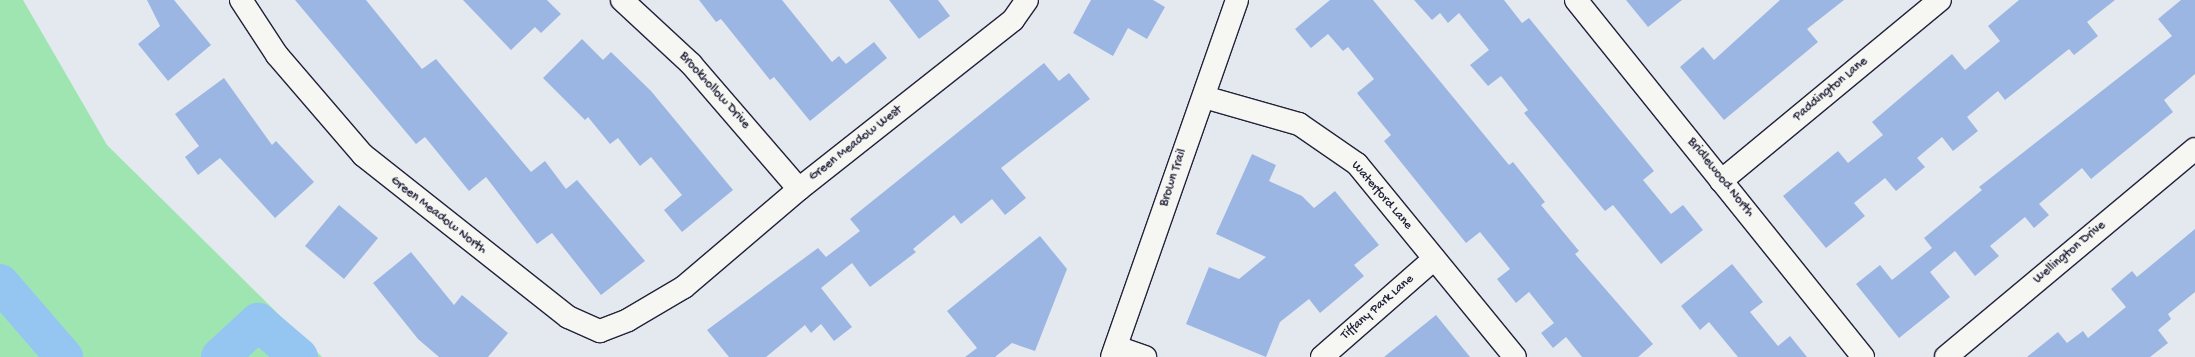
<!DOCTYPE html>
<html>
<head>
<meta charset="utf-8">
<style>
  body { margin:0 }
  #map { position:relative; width:2195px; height:357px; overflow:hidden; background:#e4e9ef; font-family:"Gochi Hand",sans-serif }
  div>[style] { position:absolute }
  .green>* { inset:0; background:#9fe5b2 }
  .river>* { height:38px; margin:-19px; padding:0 19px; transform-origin:19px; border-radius:19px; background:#95c6f1 }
  .building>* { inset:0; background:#9cb6e3 }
  .roads { filter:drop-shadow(1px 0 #22223b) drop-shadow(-1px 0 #22223b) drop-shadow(0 1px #22223b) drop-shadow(0 -1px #22223b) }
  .minor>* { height:22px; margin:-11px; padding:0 11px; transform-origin:11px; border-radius:11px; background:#f6f6f2 }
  span { translate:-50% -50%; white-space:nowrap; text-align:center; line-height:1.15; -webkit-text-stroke:4px #f6f6f2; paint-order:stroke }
  .street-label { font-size:13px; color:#22223b }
</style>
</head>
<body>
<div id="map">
  <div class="green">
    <i style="clip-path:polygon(0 0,23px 0,107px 145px,322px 357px,0 357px)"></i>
  </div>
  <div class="river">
    <i style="left:0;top:283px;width:98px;rotate:49.1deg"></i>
    <i style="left:220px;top:357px;width:52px;rotate:-42.6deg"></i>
    <i style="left:258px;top:322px;width:54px;rotate:40.5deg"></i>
  </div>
  <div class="building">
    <i style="clip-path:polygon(147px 0,174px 0,211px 45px,168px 81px,138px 44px,160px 26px)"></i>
    <i style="clip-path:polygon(295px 0,366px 0,422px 69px,436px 59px,531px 172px,545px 161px,566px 189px,577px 180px,645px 261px,601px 295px,552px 233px,537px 244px,486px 177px,469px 191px,425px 137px,416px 144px)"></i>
    <i style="clip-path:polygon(463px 0,547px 0,561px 14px,541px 33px,535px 27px,511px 50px)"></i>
    <i style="clip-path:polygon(699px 0,782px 0,832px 62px,839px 56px,846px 64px,874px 42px,887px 58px,810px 121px,774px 77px,770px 80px,721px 19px,716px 22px)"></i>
    <i style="clip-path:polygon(889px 0,938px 0,950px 16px,919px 39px)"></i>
    <i style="clip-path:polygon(1091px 0,1153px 0,1165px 7px,1147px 39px,1128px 28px,1113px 56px,1073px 33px)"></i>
    <i style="clip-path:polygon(1330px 0,1373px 0,1509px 165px,1513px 162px,1545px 202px,1541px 205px,1579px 251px,1575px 254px,1653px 344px,1638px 357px,1582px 357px,1566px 337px,1553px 348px,1541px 333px,1554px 323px,1529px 292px,1516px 303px,1497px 279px,1510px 269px,1480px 232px,1466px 243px,1384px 141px,1391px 135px,1357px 93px,1374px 79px,1348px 47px,1343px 51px,1328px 34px,1311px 48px,1295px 29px)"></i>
    <i style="clip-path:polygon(1414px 0,1504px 0,1522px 23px,1529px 18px,1654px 171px,1643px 180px,1671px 214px,1683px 205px,1703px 230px,1661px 264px,1613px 205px,1605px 211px,1524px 113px,1528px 110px,1501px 76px,1488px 86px,1470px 65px,1489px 50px,1459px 13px,1448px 23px,1440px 13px,1432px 20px)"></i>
    <i style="clip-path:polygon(1626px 0,1682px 0,1648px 27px)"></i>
    <i style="clip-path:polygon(1780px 0,1844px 0,1807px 29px,1818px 42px,1724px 120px,1680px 67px,1703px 47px,1714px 60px)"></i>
    <i style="clip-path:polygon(2019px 0,2115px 0,2087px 22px,2098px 36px,2074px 55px,2069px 49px,2005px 100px,1998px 91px,1967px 117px,1978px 131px,1953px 151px,1942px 137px,1917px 158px,1925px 167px,1896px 191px,1885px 178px,1854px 203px,1865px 216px,1826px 248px,1783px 196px,1838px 151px,1848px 163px,1883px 135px,1872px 122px,1952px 54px,1965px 70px,2000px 41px,1988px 26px)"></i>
    <i style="clip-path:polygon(2181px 0,2195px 0,2195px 74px,2164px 100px,2173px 112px,2091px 179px,2082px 168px,2039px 204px,2049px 215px,2034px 228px,2025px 217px,1990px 246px,1999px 256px,1975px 276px,1955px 251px,1930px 272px,1950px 297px,1899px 338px,1856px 284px,1880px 265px,1892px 280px,1932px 248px,1924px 238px,1982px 190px,1979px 187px,2172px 36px,2158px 19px)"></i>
    <i style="clip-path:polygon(582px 39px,603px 60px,611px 52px,651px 91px,733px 190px,682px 232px,664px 210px,682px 195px,651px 157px,640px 166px,618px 138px,610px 144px,588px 117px,585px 120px,543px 78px)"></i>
    <i style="clip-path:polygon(1044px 63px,1059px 81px,1069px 73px,1090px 99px,1001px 168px,1026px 198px,1005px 215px,992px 199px,961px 224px,954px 215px,913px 249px,916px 252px,870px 287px,852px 263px,821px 288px,852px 327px,834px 341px,821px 324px,811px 333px,805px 325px,766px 357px,729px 357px,707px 330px,818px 248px,826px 257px,860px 231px,850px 219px)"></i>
    <i style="clip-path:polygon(224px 78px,272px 145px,276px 141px,314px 182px,275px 218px,220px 158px,198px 175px,185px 157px,199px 146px,175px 114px)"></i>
    <i style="clip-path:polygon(1252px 154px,1276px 165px,1269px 181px,1302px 196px,1314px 208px,1335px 191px,1379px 245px,1354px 265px,1364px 276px,1320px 313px,1309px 299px,1280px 322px,1266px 357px,1186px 324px,1209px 267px,1239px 279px,1266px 257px,1216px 234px)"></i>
    <i style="clip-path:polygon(339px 205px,378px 238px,344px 279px,305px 246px)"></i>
    <i style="clip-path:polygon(2195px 229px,2195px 292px,2168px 314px,2171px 319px,2158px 330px,2168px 343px,2150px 357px,2027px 357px,2058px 332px,2067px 343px,2083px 331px,2088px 338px,2126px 307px,2111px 289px,2132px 271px,2137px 277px)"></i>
    <i style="clip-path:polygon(1040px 236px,1067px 269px,1035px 351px,1012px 343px,995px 357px,965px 357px,977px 348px,947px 311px)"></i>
    <i style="clip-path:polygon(411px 252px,454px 305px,462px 295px,508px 333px,488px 357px,439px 357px,418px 339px,373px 283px)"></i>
    <i style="clip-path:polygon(1732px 264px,1763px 302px,1750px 312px,1778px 346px,1790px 336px,1807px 357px,1738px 357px,1709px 322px,1700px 330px,1681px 306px)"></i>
    <i style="clip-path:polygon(1436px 315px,1470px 357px,1384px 357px)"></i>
  </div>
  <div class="roads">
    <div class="minor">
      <i style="left:241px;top:0;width:66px;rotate:56.8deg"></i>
      <i style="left:277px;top:55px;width:132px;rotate:49.3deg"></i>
      <i style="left:363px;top:155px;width:261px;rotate:38.3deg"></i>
      <i style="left:568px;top:317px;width:35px;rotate:24deg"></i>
      <i style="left:600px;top:331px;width:30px;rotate:-21deg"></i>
      <i style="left:628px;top:320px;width:65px;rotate:-30.5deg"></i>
      <i style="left:684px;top:287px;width:151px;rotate:-40.4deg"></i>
      <i style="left:799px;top:189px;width:273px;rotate:-38.3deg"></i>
      <i style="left:1013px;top:20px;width:24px;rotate:-55deg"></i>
      <i style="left:622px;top:0;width:94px;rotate:42.8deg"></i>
      <i style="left:691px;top:64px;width:165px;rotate:49.2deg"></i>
      <i style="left:1576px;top:0;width:458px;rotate:51.2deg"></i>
      <i style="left:1204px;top:97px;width:99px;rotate:15.9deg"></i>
      <i style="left:1299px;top:124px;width:70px;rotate:34.6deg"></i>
      <i style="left:1357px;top:164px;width:249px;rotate:50.7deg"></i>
      <i style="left:1721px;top:181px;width:284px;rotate:-39.6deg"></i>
      <i style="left:1116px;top:347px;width:31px;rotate:19deg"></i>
      <i style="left:1112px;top:357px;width:378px;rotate:-70.7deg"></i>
      <i style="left:1322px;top:357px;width:149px;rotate:-41.2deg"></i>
      <i style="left:1946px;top:357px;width:324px;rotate:-39.9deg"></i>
    </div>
  </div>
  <div class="street-label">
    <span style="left:1831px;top:90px;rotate:-40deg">Paddington Lane</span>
    <span style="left:714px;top:91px;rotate:48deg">Brookhollow Drive</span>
    <span style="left:856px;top:144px;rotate:-38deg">Green Meadow West</span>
    <span style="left:1174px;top:178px;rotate:-71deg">Brown Trail</span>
    <span style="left:1720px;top:178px;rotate:51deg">Bridlewood North</span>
    <span style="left:1381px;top:196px;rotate:49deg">Waterford Lane</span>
    <span style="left:438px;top:216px;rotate:38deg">Green Meadow North</span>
    <span style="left:2070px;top:253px;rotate:-40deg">Wellington Drive</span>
    <span style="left:1378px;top:308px;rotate:-41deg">Tiffany Park Lane</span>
  </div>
</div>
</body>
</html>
